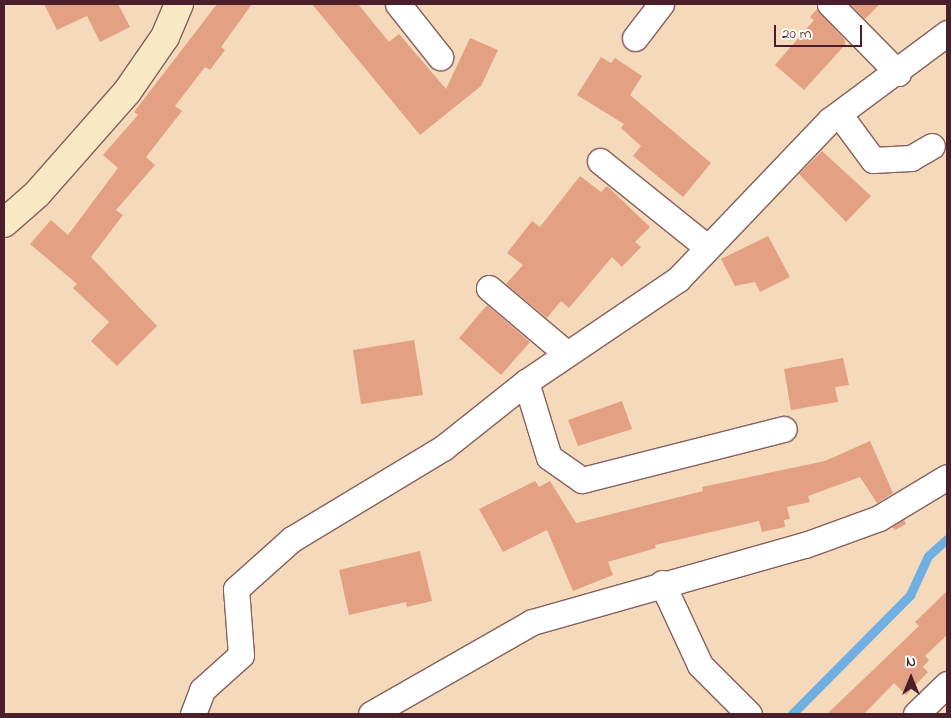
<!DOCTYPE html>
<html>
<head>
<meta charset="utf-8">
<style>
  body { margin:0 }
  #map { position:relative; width:951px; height:718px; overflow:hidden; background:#f4d9bb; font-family:"Indie Flower",sans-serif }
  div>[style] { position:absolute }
  .stream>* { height:9px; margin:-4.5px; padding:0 4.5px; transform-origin:4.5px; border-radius:4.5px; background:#6fafe2 }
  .building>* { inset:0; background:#e4a083 }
  .roads { filter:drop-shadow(1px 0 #86605d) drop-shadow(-1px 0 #86605d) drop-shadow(0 1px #86605d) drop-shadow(0 -1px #86605d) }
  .street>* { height:25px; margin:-12.5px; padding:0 12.5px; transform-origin:12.5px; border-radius:12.5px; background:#fff }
  .secondary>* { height:28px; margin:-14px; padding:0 14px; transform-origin:14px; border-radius:14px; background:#f8e8c3 }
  span { translate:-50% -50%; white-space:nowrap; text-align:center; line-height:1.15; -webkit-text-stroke:4px #fdfcf7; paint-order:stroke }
  .frame { position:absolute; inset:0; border:5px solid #4a1f2b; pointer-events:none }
  .north { position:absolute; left:886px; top:653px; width:50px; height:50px; -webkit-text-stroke:4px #fdfcf7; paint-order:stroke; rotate:0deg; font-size:14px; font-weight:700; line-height:20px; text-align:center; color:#4a1f2b }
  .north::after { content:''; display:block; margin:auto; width:18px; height:22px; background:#4a1f2b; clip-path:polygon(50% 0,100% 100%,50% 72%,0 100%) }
  .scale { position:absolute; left:774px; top:25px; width:88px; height:22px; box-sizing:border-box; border:2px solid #4a1f2b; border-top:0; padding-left:6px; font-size:15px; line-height:18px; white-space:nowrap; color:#4a1f2b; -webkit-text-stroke:4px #fdfcf7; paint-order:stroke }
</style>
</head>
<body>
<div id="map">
  <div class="stream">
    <i style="left:792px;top:714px;width:168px;rotate:-45.2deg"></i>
    <i style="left:910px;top:595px;width:43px;rotate:-65.2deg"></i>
    <i style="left:928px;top:556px;width:25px;rotate:-42deg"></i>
  </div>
  <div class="building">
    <i style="clip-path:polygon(44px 4px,118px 4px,130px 27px,100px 42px,87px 16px,57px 30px)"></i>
    <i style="clip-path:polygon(217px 4px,252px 4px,221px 47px,225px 50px,210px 70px,205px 67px,175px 106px,182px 111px,146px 157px,155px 165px,116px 210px,123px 215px,91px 257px,157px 326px,117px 366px,91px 341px,109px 322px,73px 288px,77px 284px,30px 244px,51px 220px,68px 235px,118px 168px,103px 155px,138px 115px,134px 112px)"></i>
    <i style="clip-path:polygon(312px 4px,358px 4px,389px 42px,399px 34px,446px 89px,470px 38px,498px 50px,481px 86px,420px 135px)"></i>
    <i style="clip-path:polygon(850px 4px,880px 4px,865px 19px)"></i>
    <i style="clip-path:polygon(817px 9px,845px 40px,845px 45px,804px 90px,775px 65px,814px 20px,810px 17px)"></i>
    <i style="clip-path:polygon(601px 57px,611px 63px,615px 58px,642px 76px,630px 95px,711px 163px,683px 197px,633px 156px,641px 146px,621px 128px,624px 124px,577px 95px)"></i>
    <i style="clip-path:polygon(822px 151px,871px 196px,846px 222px,799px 174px)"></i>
    <i style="clip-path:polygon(580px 176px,601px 192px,607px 186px,650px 227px,635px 242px,641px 247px,622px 267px,612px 257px,569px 308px,561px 301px,547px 318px,506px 284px,523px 265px,507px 253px,532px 221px,540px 227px)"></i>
    <i style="clip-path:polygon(768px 236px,790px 277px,760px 292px,755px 282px,735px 286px,721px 259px)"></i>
    <i style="clip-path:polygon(487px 305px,530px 342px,501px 375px,459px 338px)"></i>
    <i style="clip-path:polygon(414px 340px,423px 395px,361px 404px,353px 350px)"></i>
    <i style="clip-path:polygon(843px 358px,849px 385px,835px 387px,838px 402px,791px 410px,784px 369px)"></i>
    <i style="clip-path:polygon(622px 401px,632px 429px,578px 446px,568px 420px)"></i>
    <i style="clip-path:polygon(870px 441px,893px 493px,877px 503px,860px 477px,808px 496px,810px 502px,787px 507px,790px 519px,784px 520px,785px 527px,762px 532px,759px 521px,655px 545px,656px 548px,608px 562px,613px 575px,573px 591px,547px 530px,503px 552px,479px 509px,535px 481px,539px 487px,550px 481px,576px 523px,703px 491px,702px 487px,825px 461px)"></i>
    <i style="clip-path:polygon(904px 520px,906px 524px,895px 530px,892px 527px)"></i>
    <i style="clip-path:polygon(420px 551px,432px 601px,407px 607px,406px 602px,349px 615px,339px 570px)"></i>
    <i style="clip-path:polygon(947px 591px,947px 635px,925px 656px,929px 660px,923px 667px,928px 672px,906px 695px,894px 683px,864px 714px,827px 714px,919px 626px,915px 622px)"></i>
  </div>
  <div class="roads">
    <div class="street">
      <i style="left:398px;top:4px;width:68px;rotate:51.6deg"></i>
      <i style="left:830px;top:4px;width:97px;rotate:45.4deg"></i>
      <i style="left:635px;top:38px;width:43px;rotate:-52.6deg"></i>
      <i style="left:839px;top:114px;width:57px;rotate:53.5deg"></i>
      <i style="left:873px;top:160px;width:38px;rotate:-3deg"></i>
      <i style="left:911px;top:158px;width:24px;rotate:-30deg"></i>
      <i style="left:600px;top:161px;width:137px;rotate:38.8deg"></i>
      <i style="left:489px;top:288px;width:102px;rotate:40.2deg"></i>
      <i style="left:526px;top:382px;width:78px;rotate:73deg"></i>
      <i style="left:549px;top:457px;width:40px;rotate:34.9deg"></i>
      <i style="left:582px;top:480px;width:208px;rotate:-14.2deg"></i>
      <i style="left:662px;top:583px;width:90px;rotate:65.1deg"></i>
      <i style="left:700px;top:665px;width:69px;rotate:45deg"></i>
      <i style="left:193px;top:714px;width:26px;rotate:-69deg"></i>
      <i style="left:202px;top:690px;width:52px;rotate:-41.9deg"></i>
      <i style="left:241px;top:655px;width:66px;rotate:-94.3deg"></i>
      <i style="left:236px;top:589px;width:75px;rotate:-41.8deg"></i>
      <i style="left:292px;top:539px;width:176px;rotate:-31.1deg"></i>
      <i style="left:443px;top:448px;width:106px;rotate:-38.5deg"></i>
      <i style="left:526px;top:382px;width:184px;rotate:-34.1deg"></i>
      <i style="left:678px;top:279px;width:220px;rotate:-46.3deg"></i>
      <i style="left:830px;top:120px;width:146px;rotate:-36.6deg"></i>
      <i style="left:371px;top:714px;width:185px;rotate:-29.7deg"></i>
      <i style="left:532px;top:622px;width:284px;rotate:-15.8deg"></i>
      <i style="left:805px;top:545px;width:79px;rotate:-20deg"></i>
      <i style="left:879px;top:518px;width:79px;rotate:-31.1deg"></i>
      <i style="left:916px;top:714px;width:43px;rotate:-44.1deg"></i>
    </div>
    <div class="secondary">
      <i style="left:4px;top:223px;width:44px;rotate:-41.3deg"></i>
      <i style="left:37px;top:194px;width:136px;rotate:-48.6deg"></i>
      <i style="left:127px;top:92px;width:67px;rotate:-55.4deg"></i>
      <i style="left:165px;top:37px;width:36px;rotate:-67deg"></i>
    </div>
  </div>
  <div class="frame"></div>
  <div class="north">N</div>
  <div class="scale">20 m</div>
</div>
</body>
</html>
